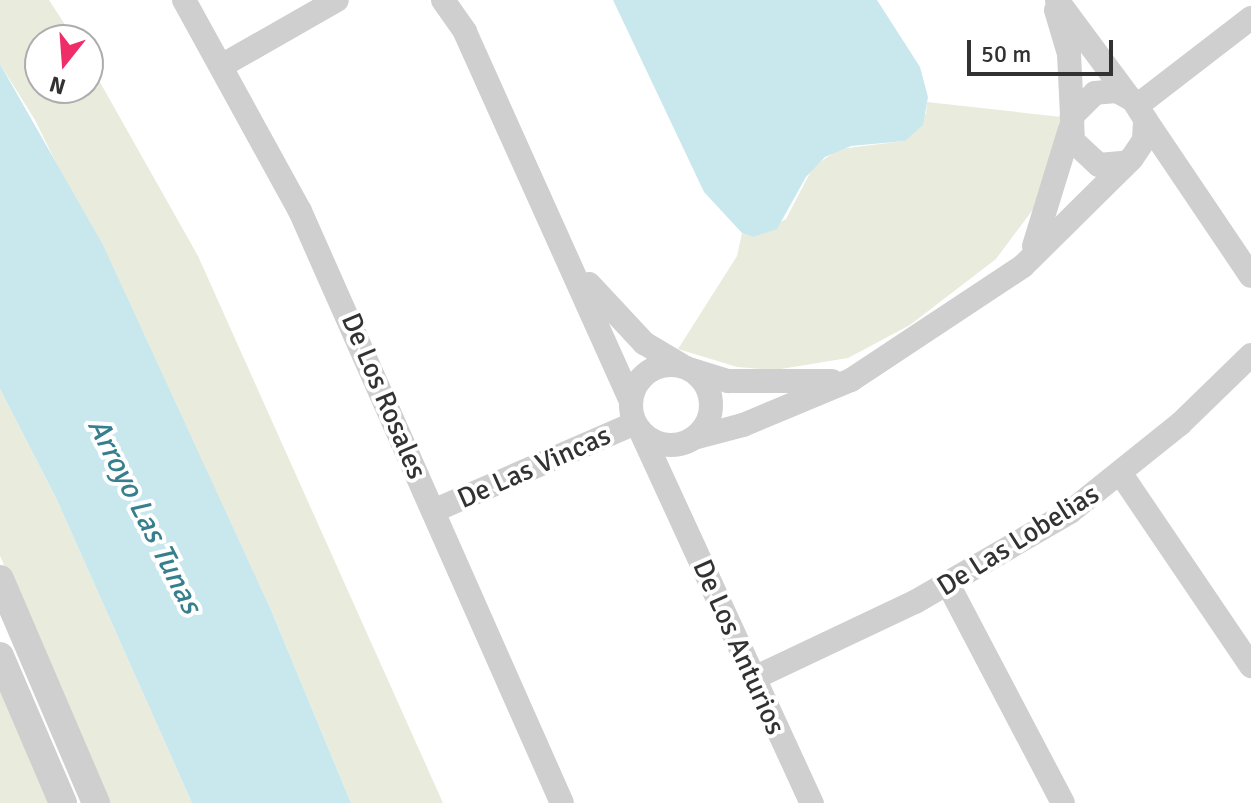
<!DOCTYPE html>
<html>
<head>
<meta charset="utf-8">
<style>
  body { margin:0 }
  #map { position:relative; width:1251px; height:803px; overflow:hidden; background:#fff; font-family:Signika,sans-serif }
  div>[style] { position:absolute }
  .green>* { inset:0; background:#e9ecdd }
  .water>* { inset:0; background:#c9e8ed }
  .minor>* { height:24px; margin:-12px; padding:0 12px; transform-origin:12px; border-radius:12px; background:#cfcfcf }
  .minor>.ring { margin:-12px; padding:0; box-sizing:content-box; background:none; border:24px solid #cfcfcf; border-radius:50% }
  .tertiary>* { height:28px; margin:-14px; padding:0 14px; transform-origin:14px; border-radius:14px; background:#cfcfcf }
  span { translate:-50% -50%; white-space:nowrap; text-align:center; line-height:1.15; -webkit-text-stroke:8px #fff; paint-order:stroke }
  .street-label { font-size:28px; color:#323232 }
  .water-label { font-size:30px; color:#367f8d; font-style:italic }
  .north { position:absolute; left:24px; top:24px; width:80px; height:80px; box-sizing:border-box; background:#fff; border:2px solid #adadad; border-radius:50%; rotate:197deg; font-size:22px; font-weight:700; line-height:32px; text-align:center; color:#323232 }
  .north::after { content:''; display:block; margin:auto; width:28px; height:36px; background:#ef2e69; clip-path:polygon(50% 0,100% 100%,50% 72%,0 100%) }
  .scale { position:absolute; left:967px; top:40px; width:146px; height:36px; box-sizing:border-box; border:4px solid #323232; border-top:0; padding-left:10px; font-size:24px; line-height:28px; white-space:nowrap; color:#323232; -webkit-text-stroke:6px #fff; paint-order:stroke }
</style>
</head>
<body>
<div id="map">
  <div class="green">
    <i style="clip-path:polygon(0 0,49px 0,75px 40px,40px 40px,40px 88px,88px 88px,88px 61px,198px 256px,443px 803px,351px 803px,271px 610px,183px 422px,35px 120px,0 64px)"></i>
    <i style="clip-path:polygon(927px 102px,1062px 117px,1037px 204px,996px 259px,910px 325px,848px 358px,775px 370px,737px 367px,678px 349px,737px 256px,742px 233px,753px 237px,786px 219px,813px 167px,839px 149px,905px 141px,926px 113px)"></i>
    <i style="clip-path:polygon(0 389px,56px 498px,192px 803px,107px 803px,0 556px)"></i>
    <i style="clip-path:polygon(0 689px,49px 803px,0 803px)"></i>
  </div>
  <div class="water">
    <i style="clip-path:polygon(613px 0,877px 0,920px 67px,928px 97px,923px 125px,905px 141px,851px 146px,825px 157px,806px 177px,777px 229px,753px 237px,742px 233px,704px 192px)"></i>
    <i style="clip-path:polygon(0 64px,103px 245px,271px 610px,351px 803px,192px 803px,56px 498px,0 389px)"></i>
  </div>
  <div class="minor">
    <i style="left:184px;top:0;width:241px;rotate:61.2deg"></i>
    <i style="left:300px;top:211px;width:647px;rotate:66.13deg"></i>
    <i style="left:443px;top:0;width:39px;rotate:55deg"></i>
    <i style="left:465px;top:32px;width:405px;rotate:65.8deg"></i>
    <i style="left:1057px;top:0;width:119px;rotate:53.5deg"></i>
    <i style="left:1056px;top:10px;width:46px;rotate:73.5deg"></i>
    <i style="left:1069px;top:54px;width:62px;rotate:87.2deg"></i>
    <i style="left:223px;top:65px;width:131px;rotate:-29.7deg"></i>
    <i style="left:1138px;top:105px;width:143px;rotate:-37.6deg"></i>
    <i style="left:1145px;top:119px;width:189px;rotate:56deg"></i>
    <i style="left:1034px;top:246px;width:122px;rotate:-72.9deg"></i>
    <i style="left:589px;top:284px;width:81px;rotate:47deg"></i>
    <i style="left:644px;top:343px;width:43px;rotate:30.7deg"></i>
    <i class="ring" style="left:631px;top:365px;width:56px;height:56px"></i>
    <i style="left:692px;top:370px;width:38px;rotate:17deg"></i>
    <i style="left:728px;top:381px;width:104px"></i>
    <i style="left:641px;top:432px;width:409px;rotate:65.3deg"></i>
    <i style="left:694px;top:438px;width:51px;rotate:-14.9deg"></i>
    <i style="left:743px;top:425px;width:117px;rotate:-22.6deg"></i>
    <i style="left:851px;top:380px;width:206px;rotate:-33.5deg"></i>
    <i style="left:1023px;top:266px;width:153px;rotate:-44.7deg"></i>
    <i style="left:1132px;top:158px;width:22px;rotate:-56deg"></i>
    <i style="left:1144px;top:140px;width:21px;rotate:-87deg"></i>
    <i style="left:1145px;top:119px;width:22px;rotate:-122deg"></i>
    <i style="left:1133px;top:100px;width:18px;rotate:-151deg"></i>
    <i style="left:1117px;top:91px;width:22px;rotate:175deg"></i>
    <i style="left:1095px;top:93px;width:33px;rotate:135deg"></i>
    <i style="left:1072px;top:116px;width:25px;rotate:88deg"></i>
    <i style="left:1073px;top:141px;width:35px;rotate:43deg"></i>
    <i style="left:1099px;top:165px;width:25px;rotate:-5deg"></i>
    <i style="left:1121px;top:474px;width:232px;rotate:55.9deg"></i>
    <i style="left:433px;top:511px;width:220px;rotate:-23.5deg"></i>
    <i style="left:948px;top:584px;width:247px;rotate:62.3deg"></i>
    <i style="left:754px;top:678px;width:178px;rotate:-25.3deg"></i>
    <i style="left:915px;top:602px;width:179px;rotate:-30.1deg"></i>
    <i style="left:1070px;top:512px;width:141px;rotate:-38.7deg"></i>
    <i style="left:1180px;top:424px;width:99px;rotate:-44.2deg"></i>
  </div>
  <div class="tertiary">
    <i style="left:0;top:579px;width:244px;rotate:66.8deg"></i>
    <i style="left:0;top:656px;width:160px;rotate:66.8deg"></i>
  </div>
  <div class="street-label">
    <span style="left:384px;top:396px;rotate:67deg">De Los Rosales</span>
    <span style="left:534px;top:467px;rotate:-24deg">De Las Vincas</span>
    <span style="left:1018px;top:540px;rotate:-32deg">De Las Lobelias</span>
    <span style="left:739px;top:647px;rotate:66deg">De Los Anturios</span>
  </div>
  <div class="water-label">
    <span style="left:144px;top:516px;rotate:63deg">Arroyo Las Tunas</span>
  </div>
  <div class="north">N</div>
  <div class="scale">50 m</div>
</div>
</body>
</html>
